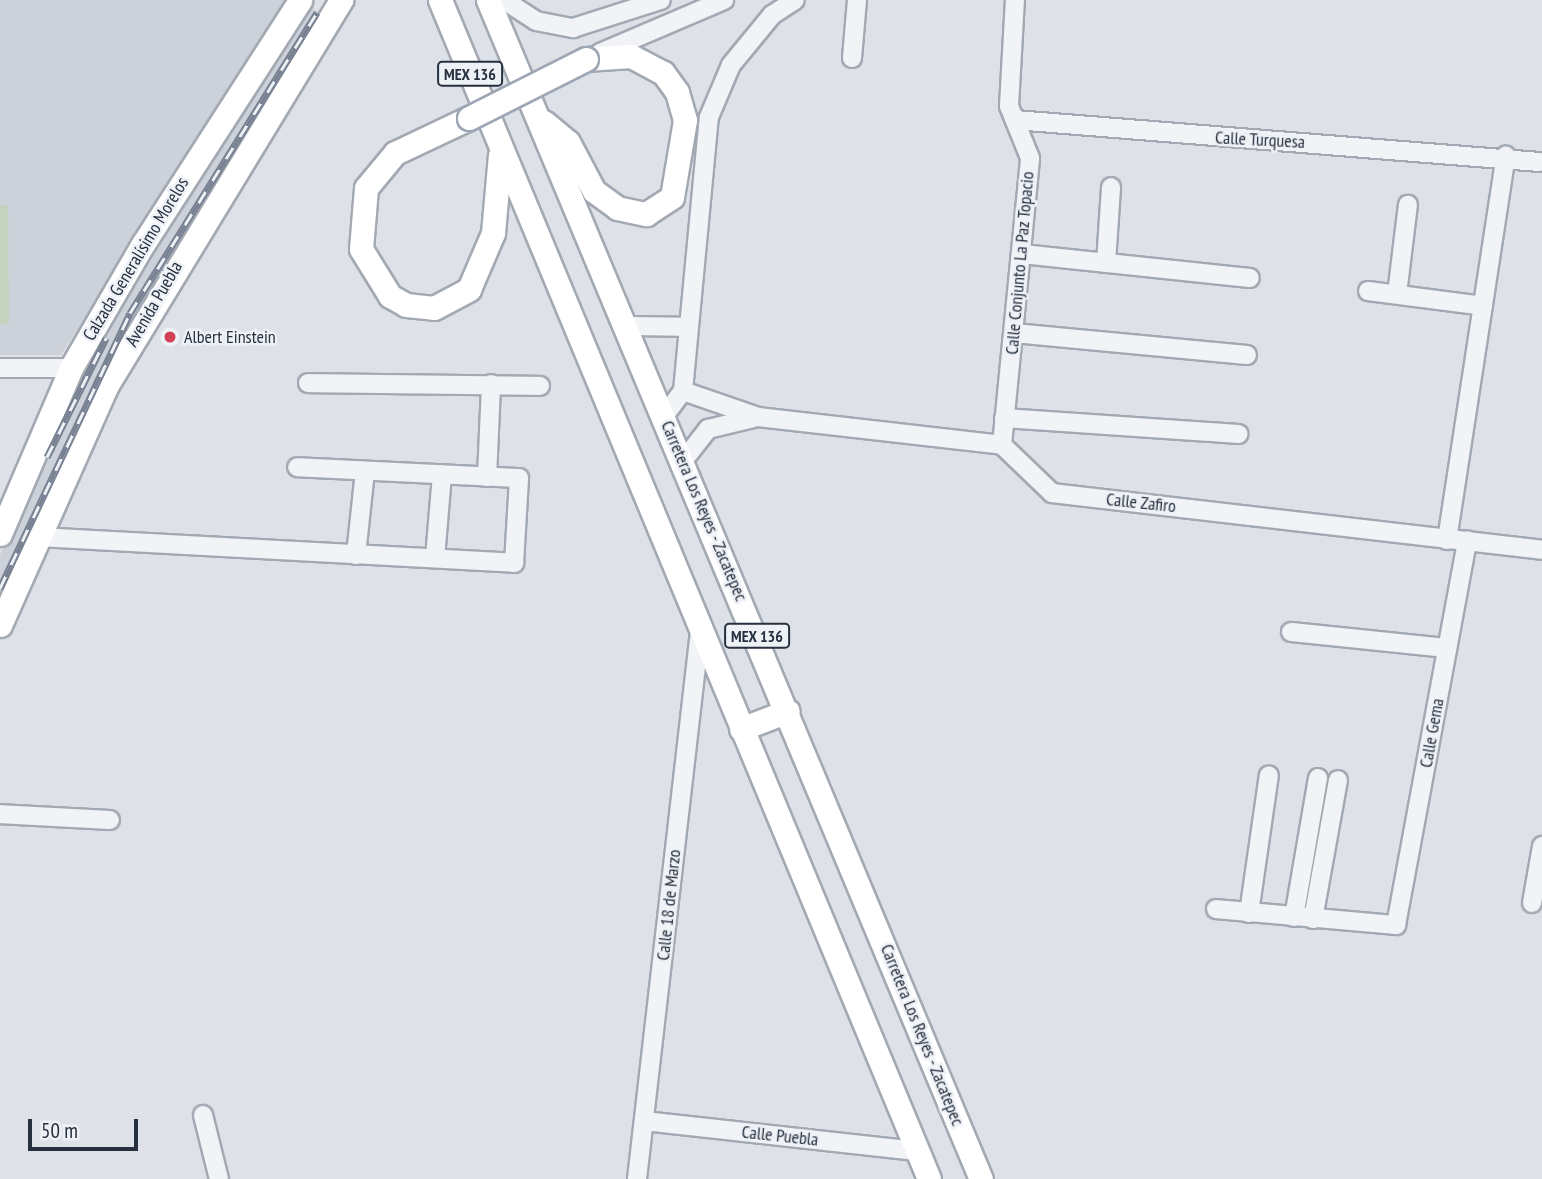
<!DOCTYPE html>
<html>
<head>
<meta charset="utf-8">
<style>
  body { margin:0 }
  #map { position:relative; width:1542px; height:1179px; overflow:hidden; background:#dee2e8; font-family:"PT Sans Narrow",sans-serif }
  div>[style] { position:absolute }
  .built>* { inset:0; background:#ccd1da }
  .green>* { inset:0; background:#c4d2bf }
  .roads { filter:drop-shadow(2px 0 #a3a9b2) drop-shadow(-2px 0 #a3a9b2) drop-shadow(0 2px #a3a9b2) drop-shadow(0 -2px #a3a9b2) }
  .minor>* { height:18px; margin:-9px; padding:0 9px; transform-origin:9px; border-radius:9px; background:#f1f3f6 }
  .major>* { height:23px; margin:-11.5px; padding:0 11.5px; transform-origin:11.5px; border-radius:11.5px; background:#fff }
  .rail>* { height:7px; margin-top:-3.5px; transform-origin:0; background:repeating-linear-gradient(90deg,#eef1f6 0 13px,#778192 0 26px); box-sizing:border-box; border-block:2px solid #778192 }
  .bridges { filter:drop-shadow(2px 0 #9da6b4) drop-shadow(-2px 0 #9da6b4) drop-shadow(0 2px #9da6b4) drop-shadow(0 -2px #9da6b4) }
  .major-bridge>* { height:23px; margin:-11.5px; padding:0 11.5px; transform-origin:11.5px; border-radius:11.5px; background:#fff }
  .dots>* { width:19px; height:19px; translate:-50% -50%; box-sizing:border-box; border:4px solid #eef1f6; border-radius:50% }
  span { translate:-50% -50%; white-space:nowrap; text-align:center; line-height:1.15; -webkit-text-stroke:5px #eef1f6; paint-order:stroke }
  .shield-label span { padding:2px 5px; background:#eef1f6; border:2px solid; border-radius:5px; -webkit-text-stroke-width:0 }
  .shield-label { font-size:16px; color:#27303f; font-weight:700 }
  .street-label { font-size:18px; color:#27303f }
  .poi-label { font-size:18px; color:#27303f }
  .left { translate:0 -50%; text-align:left }
  .scale { position:absolute; left:28px; top:1119px; width:110px; height:32px; box-sizing:border-box; border:4px solid #27303f; border-top:0; padding-left:9px; font-size:21px; line-height:24px; white-space:nowrap; color:#27303f; -webkit-text-stroke:5px #eef1f6; paint-order:stroke }
</style>
</head>
<body>
<div id="map">
  <div class="built">
    <i style="clip-path:polygon(0 0,287px 0,61px 355px,0 355px)"></i>
    <i style="clip-path:polygon(308px 5px,320px 13px,169px 254px,111px 360px,0 600px,0 555px,72px 392px,152px 246px)"></i>
  </div>
  <div class="green">
    <i style="clip-path:polygon(0 205px,8px 205px,9px 324px,0 324px)"></i>
  </div>
  <div class="roads">
    <div class="minor">
      <i style="left:504px;top:0;width:38px;rotate:33deg"></i>
      <i style="left:536px;top:21px;width:38px;rotate:11deg"></i>
      <i style="left:573px;top:28px;width:92px;rotate:-17.7deg"></i>
      <i style="left:600px;top:53px;width:135px;rotate:-23.1deg"></i>
      <i style="left:852px;top:58px;width:58px;rotate:-85.1deg"></i>
      <i style="left:1015px;top:120px;width:526px;rotate:4.58deg"></i>
      <i style="left:1022px;top:254px;width:229px;rotate:6deg"></i>
      <i style="left:1106px;top:263px;width:76px;rotate:-86.2deg"></i>
      <i style="left:1368px;top:291px;width:116px;rotate:7.4deg"></i>
      <i style="left:1397px;top:294px;width:90px;rotate:-83deg"></i>
      <i style="left:626px;top:326px;width:61px;rotate:0.9deg"></i>
      <i style="left:1014px;top:333px;width:234px;rotate:5.4deg"></i>
      <i style="left:0;top:368px;width:71px"></i>
      <i style="left:308px;top:383px;width:232px;rotate:0.7deg"></i>
      <i style="left:683px;top:391px;width:79px;rotate:19.1deg"></i>
      <i style="left:758px;top:417px;width:246px;rotate:6.5deg"></i>
      <i style="left:1002px;top:445px;width:69px;rotate:43.8deg"></i>
      <i style="left:1052px;top:493px;width:493px;rotate:6.6deg"></i>
      <i style="left:664px;top:416px;width:31px;rotate:-53deg"></i>
      <i style="left:683px;top:391px;width:275px;rotate:-84.6deg"></i>
      <i style="left:709px;top:117px;width:56px;rotate:-67.1deg"></i>
      <i style="left:731px;top:65px;width:65px;rotate:-50.6deg"></i>
      <i style="left:772px;top:15px;width:27px;rotate:-33deg"></i>
      <i style="left:1004px;top:418px;width:235px;rotate:3.9deg"></i>
      <i style="left:1002px;top:445px;width:288px;rotate:-84.4deg"></i>
      <i style="left:1030px;top:158px;width:56px;rotate:-112deg"></i>
      <i style="left:1009px;top:106px;width:106px;rotate:-86.8deg"></i>
      <i style="left:683px;top:461px;width:41px;rotate:-52deg"></i>
      <i style="left:708px;top:429px;width:47px;rotate:-13.4deg"></i>
      <i style="left:487px;top:477px;width:93px;rotate:-87.5deg"></i>
      <i style="left:38px;top:537px;width:477px;rotate:3.1deg"></i>
      <i style="left:514px;top:563px;width:85px;rotate:-86.6deg"></i>
      <i style="left:519px;top:478px;width:222px;rotate:-177.2deg"></i>
      <i style="left:1447px;top:540px;width:389px;rotate:-81.3deg"></i>
      <i style="left:356px;top:555px;width:84px;rotate:-83.9deg"></i>
      <i style="left:435px;top:558px;width:84px;rotate:-85.2deg"></i>
      <i style="left:1291px;top:632px;width:157px;rotate:5.9deg"></i>
      <i style="left:0;top:814px;width:110px;rotate:3.1deg"></i>
      <i style="left:1532px;top:903px;width:58px;rotate:-80deg"></i>
      <i style="left:1216px;top:909px;width:181px;rotate:5.1deg"></i>
      <i style="left:1396px;top:925px;width:391px;rotate:-79.5deg"></i>
      <i style="left:1249px;top:913px;width:139px;rotate:-81.8deg"></i>
      <i style="left:1294px;top:917px;width:141px;rotate:-80.2deg"></i>
      <i style="left:1313px;top:919px;width:141px;rotate:-79.8deg"></i>
      <i style="left:203px;top:1115px;width:66px;rotate:76deg"></i>
      <i style="left:644px;top:1121px;width:274px;rotate:6.3deg"></i>
      <i style="left:637px;top:1179px;width:552px;rotate:-83.44deg"></i>
    </div>
    <div class="major">
      <i style="left:440px;top:0;width:1276px;rotate:67.47deg"></i>
      <i style="left:488px;top:0;width:1278px;rotate:67.31deg"></i>
      <i style="left:469px;top:118px;width:82px;rotate:154.7deg"></i>
      <i style="left:395px;top:153px;width:45px;rotate:129.6deg"></i>
      <i style="left:366px;top:188px;width:61px;rotate:94.7deg"></i>
      <i style="left:361px;top:249px;width:55px;rotate:58.3deg"></i>
      <i style="left:390px;top:296px;width:18px;rotate:29deg"></i>
      <i style="left:406px;top:305px;width:28px;rotate:6deg"></i>
      <i style="left:434px;top:308px;width:40px;rotate:-28deg"></i>
      <i style="left:469px;top:289px;width:61px;rotate:-66.8deg"></i>
      <i style="left:493px;top:233px;width:78px;rotate:-84.9deg"></i>
      <i style="left:544px;top:122px;width:31px;rotate:40deg"></i>
      <i style="left:568px;top:142px;width:55px;rotate:62deg"></i>
      <i style="left:594px;top:191px;width:29px;rotate:36deg"></i>
      <i style="left:617px;top:208px;width:30px;rotate:12deg"></i>
      <i style="left:646px;top:214px;width:31px;rotate:-33deg"></i>
      <i style="left:672px;top:197px;width:78px;rotate:-80.4deg"></i>
      <i style="left:685px;top:120px;width:29px;rotate:-106deg"></i>
      <i style="left:677px;top:92px;width:24px;rotate:-126deg"></i>
      <i style="left:663px;top:73px;width:36px;rotate:-152deg"></i>
      <i style="left:631px;top:56px;width:45px;rotate:176.2deg"></i>
      <i style="left:0;top:534px;width:181px;rotate:-66.8deg"></i>
      <i style="left:71px;top:368px;width:143px;rotate:-59.9deg"></i>
      <i style="left:143px;top:244px;width:290px;rotate:-57.2deg"></i>
      <i style="left:0;top:625px;width:263px;rotate:-66deg"></i>
      <i style="left:107px;top:385px;width:451px;rotate:-58.7deg"></i>
      <i style="left:741px;top:729px;width:50px;rotate:-21deg"></i>
    </div>
  </div>
  <div class="rail">
    <i style="left:47px;top:457px;width:133px;rotate:-63.6deg"></i>
    <i style="left:0;top:588px;width:304px;rotate:-64.7deg"></i>
    <i style="left:130px;top:313px;width:354px;rotate:-58.1deg"></i>
  </div>
  <div class="bridges">
    <div class="major-bridge">
      <i style="left:469px;top:118px;width:131px;rotate:-26.8deg"></i>
    </div>
  </div>
  <div class="dots">
    <i style="left:170px;top:337px;background:#d14053"></i>
  </div>
  <div class="shield-label">
    <span style="left:470px;top:74px">MEX 136</span>
    <span style="left:757px;top:636px">MEX 136</span>
  </div>
  <div class="street-label">
    <span style="left:1260px;top:140px;rotate:3deg">Calle Turquesa</span>
    <span style="left:136px;top:259px;rotate:-59deg">Calzada Generalísimo Morelos</span>
    <span style="left:1020px;top:263px;rotate:-85deg">Calle Conjunto La Paz Topacio</span>
    <span style="left:154px;top:304px;rotate:-60deg">Avenida Puebla</span>
    <span style="left:1141px;top:503px;rotate:6deg">Calle Zafiro</span>
    <span style="left:704px;top:511px;rotate:67deg">Carretera Los Reyes - Zacatepec</span>
    <span style="left:1432px;top:733px;rotate:-80deg">Calle Gema</span>
    <span style="left:669px;top:905px;rotate:-84deg">Calle 18 de Marzo</span>
    <span style="left:922px;top:1035px;rotate:68deg">Carretera Los Reyes - Zacatepec</span>
    <span style="left:780px;top:1136px;rotate:6deg">Calle Puebla</span>
  </div>
  <div class="poi-label">
    <span class="left" style="left:184px;top:337px">Albert Einstein</span>
  </div>
  <div class="scale">50 m</div>
</div>
</body>
</html>
